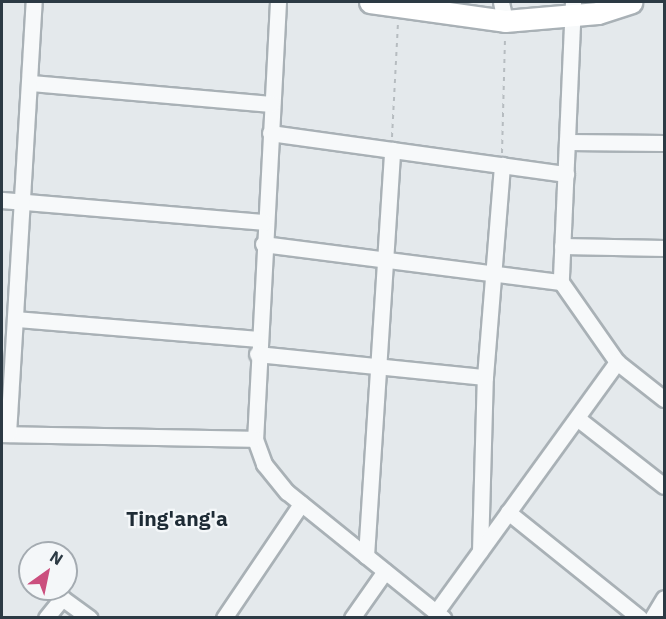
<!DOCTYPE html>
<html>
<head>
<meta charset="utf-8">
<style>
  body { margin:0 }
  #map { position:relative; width:666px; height:619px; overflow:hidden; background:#e4e9ec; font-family:"IBM Plex Sans",sans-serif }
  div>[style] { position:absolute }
  .path>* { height:2px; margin-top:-1px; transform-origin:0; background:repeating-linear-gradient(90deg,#b6bcc0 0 4.5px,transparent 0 9px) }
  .roads { filter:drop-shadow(2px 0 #a9b1b6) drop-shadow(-2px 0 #a9b1b6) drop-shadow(0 2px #a9b1b6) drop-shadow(0 -2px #a9b1b6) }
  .street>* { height:15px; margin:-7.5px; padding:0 7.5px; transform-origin:7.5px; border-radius:7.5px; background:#f7f9fa }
  .secondary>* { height:21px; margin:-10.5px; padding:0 10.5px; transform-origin:10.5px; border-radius:10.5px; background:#fff }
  span { translate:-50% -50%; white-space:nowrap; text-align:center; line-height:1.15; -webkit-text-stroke:4.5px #f4f7f9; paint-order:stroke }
  .quarter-label { font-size:21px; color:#1e2b35; font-weight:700 }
  .frame { position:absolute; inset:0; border:3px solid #2c3a44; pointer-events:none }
  .north { position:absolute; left:18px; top:541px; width:60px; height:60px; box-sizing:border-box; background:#f4f7f9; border:2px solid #a4abb1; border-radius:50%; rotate:33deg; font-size:16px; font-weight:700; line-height:24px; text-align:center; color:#2c3a44 }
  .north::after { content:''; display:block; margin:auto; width:21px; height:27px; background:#cb4f7e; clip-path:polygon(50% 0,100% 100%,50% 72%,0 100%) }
</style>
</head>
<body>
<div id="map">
  <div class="path">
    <i style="left:392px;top:137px;width:114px;rotate:-87deg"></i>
    <i style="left:502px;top:153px;width:117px;rotate:-88.5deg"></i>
  </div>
  <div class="roads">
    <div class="street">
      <i style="left:278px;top:2px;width:438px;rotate:93deg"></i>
      <i style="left:255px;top:439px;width:27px;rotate:70deg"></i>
      <i style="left:264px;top:464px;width:36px;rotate:51deg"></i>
      <i style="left:287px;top:492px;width:201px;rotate:38.9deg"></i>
      <i style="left:501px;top:2px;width:19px;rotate:78deg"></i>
      <i style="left:573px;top:2px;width:280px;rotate:92.5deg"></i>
      <i style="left:561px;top:282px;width:98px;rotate:55deg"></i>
      <i style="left:617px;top:362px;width:60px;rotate:38.2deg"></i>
      <i style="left:30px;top:83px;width:243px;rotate:5deg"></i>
      <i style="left:270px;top:133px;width:299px;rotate:7.9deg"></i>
      <i style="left:569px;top:142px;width:95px;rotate:0.6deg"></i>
      <i style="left:2px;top:200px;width:263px;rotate:4.8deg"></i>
      <i style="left:263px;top:244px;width:300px;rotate:7.3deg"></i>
      <i style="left:562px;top:246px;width:102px;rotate:1.1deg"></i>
      <i style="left:16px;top:319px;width:242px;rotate:4.7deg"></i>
      <i style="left:257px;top:354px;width:229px;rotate:5.8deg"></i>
      <i style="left:577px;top:418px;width:110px;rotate:38deg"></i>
      <i style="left:2px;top:434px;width:253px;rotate:1.1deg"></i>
      <i style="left:8px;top:434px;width:433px;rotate:-86.6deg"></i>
      <i style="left:508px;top:512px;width:169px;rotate:38.8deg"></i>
      <i style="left:480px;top:551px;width:174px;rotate:-88.4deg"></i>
      <i style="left:485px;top:377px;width:213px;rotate:-85.4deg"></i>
      <i style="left:366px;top:556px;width:407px;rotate:-86.3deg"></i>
      <i style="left:436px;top:612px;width:309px;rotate:-54.1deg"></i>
      <i style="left:46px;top:618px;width:26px;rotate:-51deg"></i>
      <i style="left:62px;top:598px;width:34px;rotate:36deg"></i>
      <i style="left:224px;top:618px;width:138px;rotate:-56deg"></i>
      <i style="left:352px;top:618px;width:57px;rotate:-54.9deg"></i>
      <i style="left:652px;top:618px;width:23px;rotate:-59deg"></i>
    </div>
    <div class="secondary">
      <i style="left:370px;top:2px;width:136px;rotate:8deg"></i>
      <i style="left:505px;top:21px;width:93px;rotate:-4.9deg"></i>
      <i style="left:598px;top:13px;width:35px;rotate:-18deg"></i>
    </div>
  </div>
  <div class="quarter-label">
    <span style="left:177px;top:518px">Ting'ang'a</span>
  </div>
  <div class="frame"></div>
  <div class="north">N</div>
</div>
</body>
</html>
